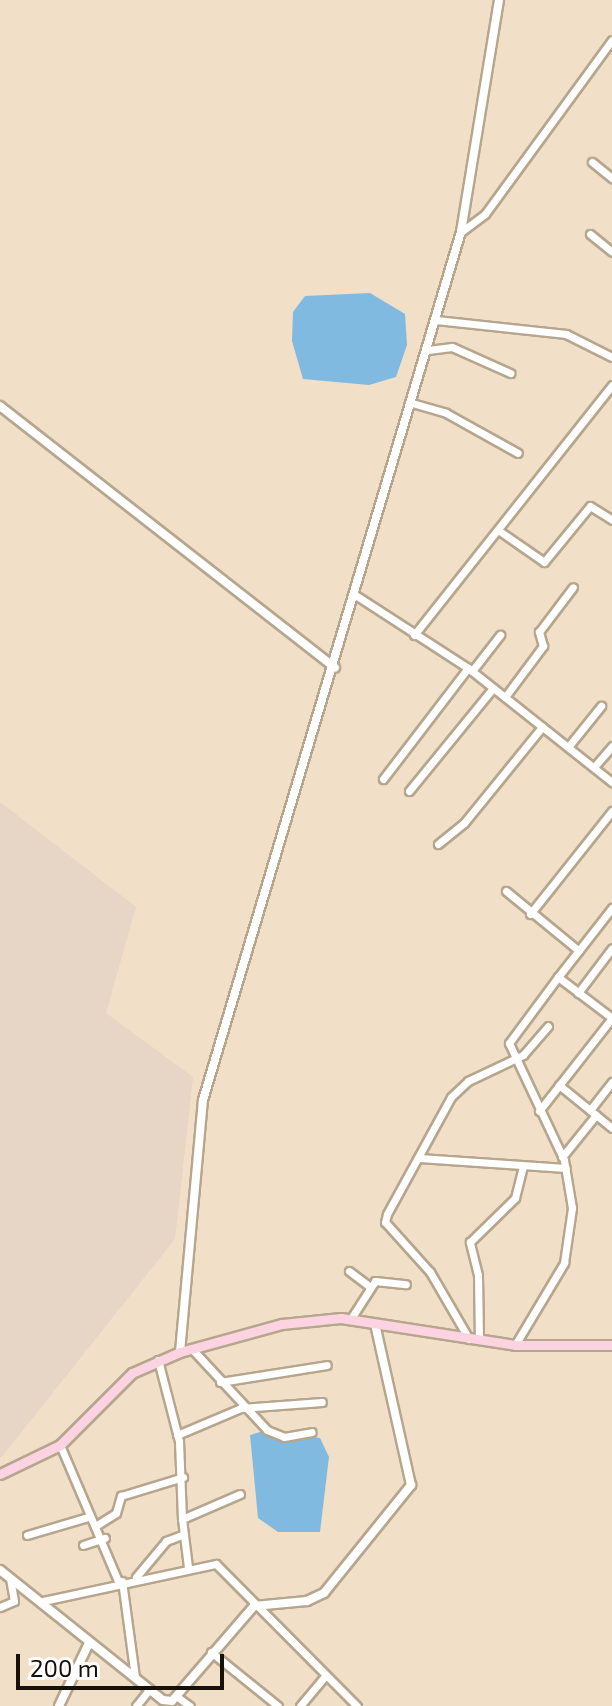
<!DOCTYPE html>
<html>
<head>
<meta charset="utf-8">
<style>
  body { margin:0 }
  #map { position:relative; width:612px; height:1706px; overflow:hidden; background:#f1dfc7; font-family:"Exo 2",sans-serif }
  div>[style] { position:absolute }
  .industrial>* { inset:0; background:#e7d5c5 }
  .water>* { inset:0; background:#81bae1 }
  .roads { filter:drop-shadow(2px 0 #b6a68e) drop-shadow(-2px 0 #b6a68e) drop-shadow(0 2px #b6a68e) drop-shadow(0 -2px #b6a68e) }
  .minor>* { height:7px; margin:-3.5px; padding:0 3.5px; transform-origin:3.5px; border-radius:3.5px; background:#fff }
  .tertiary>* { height:8px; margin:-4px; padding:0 4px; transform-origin:4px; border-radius:4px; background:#fff }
  .secondary>* { height:9px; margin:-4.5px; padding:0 4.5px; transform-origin:4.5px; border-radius:4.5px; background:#fbd3e1 }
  span { translate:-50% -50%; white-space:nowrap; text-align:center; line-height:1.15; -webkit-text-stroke:6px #fff; paint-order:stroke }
  .scale { position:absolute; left:16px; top:1654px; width:208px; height:36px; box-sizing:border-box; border:4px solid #171109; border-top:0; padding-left:10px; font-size:24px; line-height:28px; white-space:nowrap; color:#171109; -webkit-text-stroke:6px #fff; paint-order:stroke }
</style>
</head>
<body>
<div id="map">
  <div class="industrial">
    <i style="clip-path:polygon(0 802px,136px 907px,106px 1013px,193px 1077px,175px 1239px,0 1459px)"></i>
  </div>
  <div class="water">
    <i style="clip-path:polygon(370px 293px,405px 314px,407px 345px,396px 377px,369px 385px,303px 379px,292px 341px,293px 312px,305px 296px)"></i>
    <i style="clip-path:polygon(267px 1430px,320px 1438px,329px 1457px,320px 1532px,278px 1532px,258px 1518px,250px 1435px)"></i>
  </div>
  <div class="roads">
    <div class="minor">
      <i style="left:592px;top:162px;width:26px;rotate:39deg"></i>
      <i style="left:461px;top:232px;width:30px;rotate:-37deg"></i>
      <i style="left:485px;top:214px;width:215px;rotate:-53.9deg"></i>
      <i style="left:590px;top:234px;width:28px;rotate:39deg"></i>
      <i style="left:436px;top:320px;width:131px;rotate:6.1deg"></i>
      <i style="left:566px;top:334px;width:51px;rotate:26.6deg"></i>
      <i style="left:428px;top:350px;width:24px;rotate:-7deg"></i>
      <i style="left:452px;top:347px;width:64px;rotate:24.1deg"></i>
      <i style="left:412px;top:403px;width:35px;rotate:16deg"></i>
      <i style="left:446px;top:413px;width:82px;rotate:29.1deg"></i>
      <i style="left:498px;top:530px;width:56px;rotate:34.8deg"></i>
      <i style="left:544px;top:562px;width:72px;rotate:-50.6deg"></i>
      <i style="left:590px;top:506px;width:26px;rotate:32deg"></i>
      <i style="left:357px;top:596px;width:132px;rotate:33deg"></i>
      <i style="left:468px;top:668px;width:184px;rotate:38.4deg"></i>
      <i style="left:414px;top:635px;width:319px;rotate:-51.6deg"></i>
      <i style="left:472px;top:671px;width:46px;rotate:-52.1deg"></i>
      <i style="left:505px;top:697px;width:64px;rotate:-53.3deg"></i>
      <i style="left:543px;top:646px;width:15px;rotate:-106deg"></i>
      <i style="left:539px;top:632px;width:56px;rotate:-52.9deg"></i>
      <i style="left:568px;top:747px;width:53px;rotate:-51.2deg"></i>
      <i style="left:594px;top:767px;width:28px;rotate:-49deg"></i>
      <i style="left:383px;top:779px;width:140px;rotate:-52.6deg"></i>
      <i style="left:409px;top:791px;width:133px;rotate:-50.8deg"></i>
      <i style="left:438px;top:844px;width:33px;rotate:-39deg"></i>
      <i style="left:464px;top:823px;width:124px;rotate:-50.9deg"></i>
      <i style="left:506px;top:891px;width:94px;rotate:39.4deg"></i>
      <i style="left:530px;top:914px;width:132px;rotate:-51.5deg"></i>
      <i style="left:578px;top:993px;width:56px;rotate:-52.9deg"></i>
      <i style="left:612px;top:1018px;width:68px;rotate:-142.8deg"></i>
      <i style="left:558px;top:977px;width:88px;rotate:-52deg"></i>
      <i style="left:559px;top:1085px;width:68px;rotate:39.1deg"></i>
      <i style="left:590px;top:1110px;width:36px;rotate:-52deg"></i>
      <i style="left:539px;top:1111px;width:118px;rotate:-51.9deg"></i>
      <i style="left:562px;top:1157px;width:54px;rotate:-51deg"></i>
      <i style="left:419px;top:1158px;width:147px;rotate:3.9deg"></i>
      <i style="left:349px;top:1271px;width:26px;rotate:37deg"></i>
      <i style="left:350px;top:1320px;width:46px;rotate:-57.3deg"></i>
      <i style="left:375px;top:1281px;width:31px;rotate:6deg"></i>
      <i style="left:469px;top:1339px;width:78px;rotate:-120.2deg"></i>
      <i style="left:430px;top:1272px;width:67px;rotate:-132deg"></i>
      <i style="left:385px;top:1222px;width:8px;rotate:-76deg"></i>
      <i style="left:387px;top:1214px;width:133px;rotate:-61.3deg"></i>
      <i style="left:451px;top:1097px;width:23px;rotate:-43deg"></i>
      <i style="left:468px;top:1081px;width:61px;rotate:-25.3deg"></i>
      <i style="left:523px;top:1055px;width:38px;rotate:-49deg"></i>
      <i style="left:479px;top:1340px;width:65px;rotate:-90.9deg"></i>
      <i style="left:478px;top:1275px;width:34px;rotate:-104deg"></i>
      <i style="left:470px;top:1242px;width:63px;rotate:-44.4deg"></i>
      <i style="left:515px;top:1198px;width:33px;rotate:-76deg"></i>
      <i style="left:515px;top:1345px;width:96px;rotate:-59.1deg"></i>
      <i style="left:564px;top:1263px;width:56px;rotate:-81.7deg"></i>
      <i style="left:572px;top:1208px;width:49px;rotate:-99.5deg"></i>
      <i style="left:564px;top:1160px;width:129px;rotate:-115.2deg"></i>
      <i style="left:509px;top:1043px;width:82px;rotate:-53.4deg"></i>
      <i style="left:192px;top:1349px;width:110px;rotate:47.2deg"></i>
      <i style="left:267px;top:1430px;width:18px;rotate:22deg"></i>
      <i style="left:284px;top:1437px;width:28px;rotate:-10deg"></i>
      <i style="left:158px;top:1360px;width:84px;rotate:75.5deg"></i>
      <i style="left:179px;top:1441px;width:78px;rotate:87.8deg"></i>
      <i style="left:220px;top:1382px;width:108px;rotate:-9deg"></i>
      <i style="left:177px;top:1435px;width:69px;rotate:-22.9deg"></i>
      <i style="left:241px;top:1408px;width:81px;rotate:-4.2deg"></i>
      <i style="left:60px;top:1445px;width:148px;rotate:66.9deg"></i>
      <i style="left:97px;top:1525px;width:22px;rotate:-32deg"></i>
      <i style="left:116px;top:1513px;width:18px;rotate:-74deg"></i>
      <i style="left:121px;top:1496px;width:65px;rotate:-17deg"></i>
      <i style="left:27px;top:1535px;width:64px;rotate:-16.4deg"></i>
      <i style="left:83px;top:1545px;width:23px;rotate:-18deg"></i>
      <i style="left:188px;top:1567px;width:48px;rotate:-97.1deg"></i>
      <i style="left:182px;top:1519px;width:63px;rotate:-23.3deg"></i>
      <i style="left:136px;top:1577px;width:47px;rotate:-50.2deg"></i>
      <i style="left:166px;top:1541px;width:19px;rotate:-21deg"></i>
      <i style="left:122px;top:1581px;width:97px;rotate:82.3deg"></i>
      <i style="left:43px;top:1601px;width:177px;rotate:-12.1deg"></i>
      <i style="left:216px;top:1564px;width:200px;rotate:45.2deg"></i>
      <i style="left:0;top:1607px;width:15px;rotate:-23deg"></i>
      <i style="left:14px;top:1601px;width:23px;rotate:-100deg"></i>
      <i style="left:211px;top:1652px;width:86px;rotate:38.9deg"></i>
      <i style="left:176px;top:1696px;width:17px;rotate:36deg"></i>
      <i style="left:136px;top:1706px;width:22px;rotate:-51deg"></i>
      <i style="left:300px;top:1706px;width:39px;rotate:-50deg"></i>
    </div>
    <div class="tertiary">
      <i style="left:0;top:406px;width:425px;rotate:38deg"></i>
      <i style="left:180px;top:1352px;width:253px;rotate:-84.8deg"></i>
      <i style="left:203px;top:1100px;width:906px;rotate:-73.45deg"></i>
      <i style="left:461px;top:232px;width:235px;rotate:-80.7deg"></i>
      <i style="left:0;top:1570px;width:208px;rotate:38.6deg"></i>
      <i style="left:163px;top:1700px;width:9px;rotate:6deg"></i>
      <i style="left:172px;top:1701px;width:125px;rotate:-49.2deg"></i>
      <i style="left:254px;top:1606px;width:53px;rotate:-5.4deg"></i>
      <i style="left:307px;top:1601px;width:19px;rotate:-25deg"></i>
      <i style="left:324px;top:1593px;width:139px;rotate:-51.1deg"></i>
      <i style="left:411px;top:1485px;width:165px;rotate:-102.6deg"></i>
      <i style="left:59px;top:1706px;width:70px;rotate:-64.5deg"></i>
    </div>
    <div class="secondary">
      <i style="left:0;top:1474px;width:67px;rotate:-25.8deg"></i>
      <i style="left:60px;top:1445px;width:102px;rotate:-45deg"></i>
      <i style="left:132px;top:1373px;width:52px;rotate:-23.6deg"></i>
      <i style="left:180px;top:1352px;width:106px;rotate:-15.4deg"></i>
      <i style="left:282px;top:1324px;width:59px;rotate:-5.8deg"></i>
      <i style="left:341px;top:1318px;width:176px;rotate:8.8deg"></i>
      <i style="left:515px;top:1345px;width:97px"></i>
    </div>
  </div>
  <div class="scale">200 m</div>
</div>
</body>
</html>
